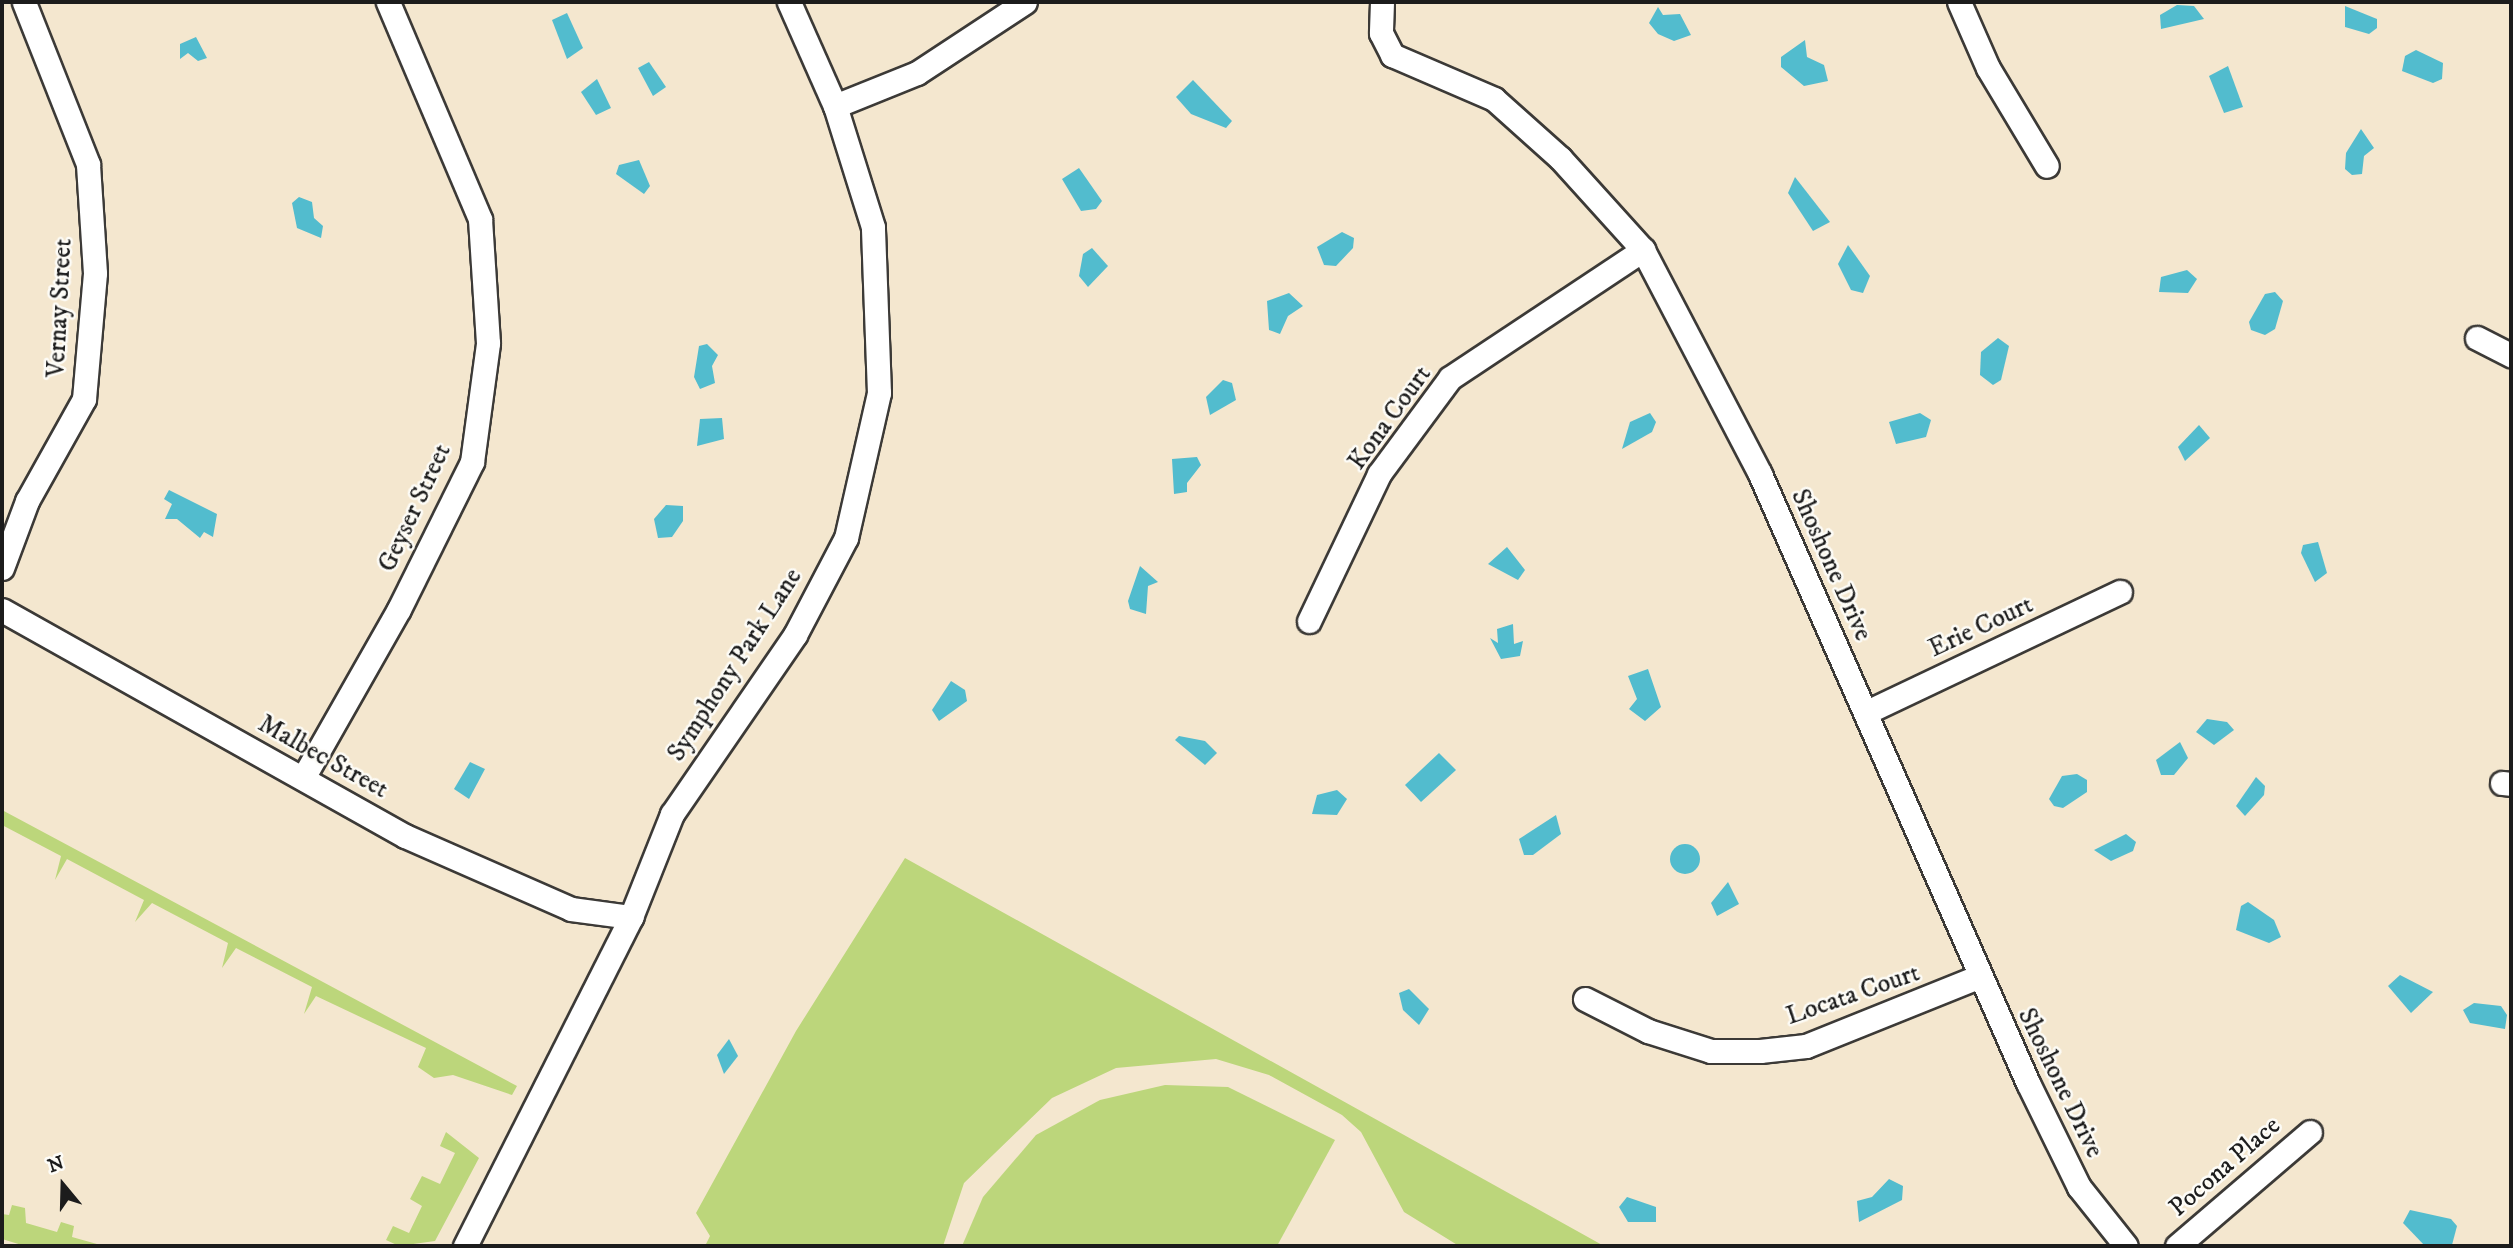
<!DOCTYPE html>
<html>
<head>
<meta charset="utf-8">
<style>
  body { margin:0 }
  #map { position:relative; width:2513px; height:1248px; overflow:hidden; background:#f4e7cf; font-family:"IM FELL DW Pica",serif }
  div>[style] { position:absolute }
  .green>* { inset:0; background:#bcd67b }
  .water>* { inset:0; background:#52bcce }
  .round { border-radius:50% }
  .roads { filter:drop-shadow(2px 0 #3c3a37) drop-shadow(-2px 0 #3c3a37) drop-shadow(0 2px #3c3a37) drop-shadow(0 -2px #3c3a37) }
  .minor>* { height:23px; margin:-11.5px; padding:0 11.5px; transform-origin:11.5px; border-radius:11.5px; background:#fff }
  span { translate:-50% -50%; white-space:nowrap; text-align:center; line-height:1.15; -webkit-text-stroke:5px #fdfcf7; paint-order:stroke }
  .street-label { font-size:26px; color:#1c1c1c }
  .frame { position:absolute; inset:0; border:4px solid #1c1c1c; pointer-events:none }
  .north { position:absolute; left:28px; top:1150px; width:70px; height:70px; -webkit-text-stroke:5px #fdfcf7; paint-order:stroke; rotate:341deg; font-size:19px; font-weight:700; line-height:28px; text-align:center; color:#1c1c1c }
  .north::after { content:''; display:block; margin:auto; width:24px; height:32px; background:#1c1c1c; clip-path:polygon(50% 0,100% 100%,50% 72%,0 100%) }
</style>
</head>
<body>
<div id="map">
  <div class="green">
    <i style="clip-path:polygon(2px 810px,517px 1086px,512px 1095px,453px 1075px,434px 1078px,418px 1067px,426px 1048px,316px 996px,304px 1014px,312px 987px,236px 948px,222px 968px,228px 943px,152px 903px,135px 922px,144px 900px,67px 859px,55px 880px,61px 856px,2px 825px)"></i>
    <i style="clip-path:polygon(905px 858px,1604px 1246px,1459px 1246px,1404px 1212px,1361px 1132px,1342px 1115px,1269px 1075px,1216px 1059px,1116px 1068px,1052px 1098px,964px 1183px,943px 1246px,705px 1246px,710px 1236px,696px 1213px,796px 1031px)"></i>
    <i style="clip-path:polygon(1165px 1085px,1228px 1087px,1335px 1140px,1277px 1246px,962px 1246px,983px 1197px,1036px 1135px,1100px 1100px)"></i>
    <i style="clip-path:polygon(446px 1132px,479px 1158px,435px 1241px,399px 1246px,386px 1240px,393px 1226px,409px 1233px,422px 1206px,410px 1199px,422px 1176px,440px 1184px,455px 1153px,440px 1146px)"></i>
    <i style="clip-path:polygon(12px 1205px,25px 1208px,26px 1223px,57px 1232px,61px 1222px,74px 1226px,72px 1237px,104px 1246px,25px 1246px,2px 1239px,2px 1214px,9px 1215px)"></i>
  </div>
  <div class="water">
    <i style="clip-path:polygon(2177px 5px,2194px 6px,2204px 19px,2161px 29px,2160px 15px)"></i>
    <i style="clip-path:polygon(2345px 6px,2377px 19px,2377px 28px,2369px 34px,2345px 27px)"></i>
    <i style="clip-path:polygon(1658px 7px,1663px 15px,1680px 14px,1691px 35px,1674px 41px,1658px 34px,1649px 23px)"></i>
    <i style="clip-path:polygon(567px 13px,583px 48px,567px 59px,552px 20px)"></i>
    <i style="clip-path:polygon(196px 37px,207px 58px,198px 61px,188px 53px,180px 59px,180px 44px)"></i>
    <i style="clip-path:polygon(1805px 40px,1807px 57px,1824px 65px,1828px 81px,1804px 86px,1781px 67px,1781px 57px)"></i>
    <i style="clip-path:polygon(2416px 50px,2443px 63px,2442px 79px,2433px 83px,2402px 71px,2405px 56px)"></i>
    <i style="clip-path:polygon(649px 62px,666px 87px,653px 96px,638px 68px)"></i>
    <i style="clip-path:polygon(2228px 66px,2243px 107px,2224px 113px,2209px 76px)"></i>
    <i style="clip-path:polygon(597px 79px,611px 108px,596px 115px,581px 92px)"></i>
    <i style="clip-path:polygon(1193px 80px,1232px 121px,1226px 128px,1191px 114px,1176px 97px)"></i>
    <i style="clip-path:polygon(2361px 129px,2374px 148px,2364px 156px,2362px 174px,2352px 175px,2345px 169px,2346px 153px)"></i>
    <i style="clip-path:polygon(639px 160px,650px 186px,644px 194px,616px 174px,619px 165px)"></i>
    <i style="clip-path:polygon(1079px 168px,1102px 201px,1096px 209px,1081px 211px,1062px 179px)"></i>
    <i style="clip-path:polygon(1795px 177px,1830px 222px,1813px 231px,1788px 193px)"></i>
    <i style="clip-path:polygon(299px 197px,312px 202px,314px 218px,323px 226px,321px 238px,297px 228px,292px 203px)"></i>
    <i style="clip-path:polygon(1342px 232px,1354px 238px,1353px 248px,1336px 266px,1324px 265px,1317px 247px)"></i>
    <i style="clip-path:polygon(1848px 245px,1870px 276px,1863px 293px,1851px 290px,1838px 264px)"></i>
    <i style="clip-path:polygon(1092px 248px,1108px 266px,1088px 287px,1079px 276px,1083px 254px)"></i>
    <i style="clip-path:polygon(2187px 270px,2197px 279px,2188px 293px,2159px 292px,2161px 277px)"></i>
    <i style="clip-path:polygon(2275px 292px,2283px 301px,2275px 329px,2265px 335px,2251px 330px,2249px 322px,2265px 294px)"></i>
    <i style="clip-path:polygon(1289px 293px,1303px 306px,1288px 316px,1280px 334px,1269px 330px,1267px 301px)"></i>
    <i style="clip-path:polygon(1998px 338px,2009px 346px,2001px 380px,1993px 385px,1980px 375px,1981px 352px)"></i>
    <i style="clip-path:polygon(707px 344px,718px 355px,712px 366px,715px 383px,700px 389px,694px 377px,699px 346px)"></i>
    <i style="clip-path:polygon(1223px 380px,1232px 383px,1236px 400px,1210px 415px,1206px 397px)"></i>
    <i style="clip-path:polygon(1650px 413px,1656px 422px,1652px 432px,1622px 449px,1630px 422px)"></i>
    <i style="clip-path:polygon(1920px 413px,1931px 420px,1926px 437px,1896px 444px,1889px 422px)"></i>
    <i style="clip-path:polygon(722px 418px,724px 439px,697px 446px,700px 419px)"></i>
    <i style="clip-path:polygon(2199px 425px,2210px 438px,2185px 461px,2178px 447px)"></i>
    <i style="clip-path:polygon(1197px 457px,1201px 465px,1187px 483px,1187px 492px,1174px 494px,1172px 459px)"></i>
    <i style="clip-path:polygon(169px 490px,217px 514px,213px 537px,204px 532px,200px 538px,177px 519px,165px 519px,172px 504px,164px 499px)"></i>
    <i style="clip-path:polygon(666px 505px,683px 506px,683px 521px,672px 537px,658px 538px,654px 519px)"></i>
    <i style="clip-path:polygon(2318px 542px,2327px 573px,2315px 582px,2301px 553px,2303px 545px)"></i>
    <i style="clip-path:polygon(1507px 547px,1525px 570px,1518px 580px,1488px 564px)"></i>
    <i style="clip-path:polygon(1140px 566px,1158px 582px,1148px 586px,1146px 614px,1130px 609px,1128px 601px)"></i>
    <i style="clip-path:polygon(1513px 624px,1514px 644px,1523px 641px,1520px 656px,1501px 659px,1490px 638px,1498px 643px,1497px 629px)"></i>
    <i style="clip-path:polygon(1648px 669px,1661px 707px,1645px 721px,1629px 709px,1637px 699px,1628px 676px)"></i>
    <i style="clip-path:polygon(951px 681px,965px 690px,967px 701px,939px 721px,932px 710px)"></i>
    <i style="clip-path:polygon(2207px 719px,2227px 722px,2234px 730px,2214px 745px,2196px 732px)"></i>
    <i style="clip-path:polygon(1179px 736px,1205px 741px,1217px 753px,1205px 765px,1175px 740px)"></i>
    <i style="clip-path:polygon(2180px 742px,2188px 758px,2174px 775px,2161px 775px,2156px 760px)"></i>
    <i style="clip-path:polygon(1439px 753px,1456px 770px,1421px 802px,1405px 785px)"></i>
    <i style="clip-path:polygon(470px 762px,485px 769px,469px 799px,454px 789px)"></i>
    <i style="clip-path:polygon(2077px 774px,2087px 780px,2087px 792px,2063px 808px,2054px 806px,2049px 799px,2062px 776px)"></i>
    <i style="clip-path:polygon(2256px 777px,2265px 786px,2264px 795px,2245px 816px,2236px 806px)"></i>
    <i style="clip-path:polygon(1337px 790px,1347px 799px,1337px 815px,1312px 814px,1317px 795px)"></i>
    <i style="clip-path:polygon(1556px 815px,1561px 834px,1533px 855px,1524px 855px,1519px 839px)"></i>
    <i style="clip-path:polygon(2126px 834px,2136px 842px,2133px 851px,2111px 861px,2094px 850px)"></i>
    <i class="round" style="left:1670px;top:844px;width:30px;height:30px"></i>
    <i style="clip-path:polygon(1728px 882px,1739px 904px,1717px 916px,1711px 903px)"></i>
    <i style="clip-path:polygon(2248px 902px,2274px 920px,2281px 937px,2269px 943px,2236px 930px,2241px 906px)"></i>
    <i style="clip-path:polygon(2400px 975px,2433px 992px,2411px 1013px,2388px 986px)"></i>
    <i style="clip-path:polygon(1409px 989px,1429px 1009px,1419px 1025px,1403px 1010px,1399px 993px)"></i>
    <i style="clip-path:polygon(2474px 1003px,2501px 1006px,2507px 1015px,2505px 1029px,2470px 1023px,2463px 1010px)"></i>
    <i style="clip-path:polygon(729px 1039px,738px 1056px,724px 1074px,717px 1055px)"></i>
    <i style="clip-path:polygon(1889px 1179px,1903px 1186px,1902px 1200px,1859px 1222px,1857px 1201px,1872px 1197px)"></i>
    <i style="clip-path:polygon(1627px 1197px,1656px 1207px,1656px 1222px,1628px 1222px,1619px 1207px)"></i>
    <i style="clip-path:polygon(2410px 1210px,2451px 1219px,2457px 1226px,2452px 1245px,2425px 1246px,2403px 1223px)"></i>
  </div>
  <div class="roads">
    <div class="minor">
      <i style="left:1382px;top:2px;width:31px;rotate:92deg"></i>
      <i style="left:1381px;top:33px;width:25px;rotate:63deg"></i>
      <i style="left:1392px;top:55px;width:111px;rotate:23.3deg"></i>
      <i style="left:1494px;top:99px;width:89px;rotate:41.8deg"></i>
      <i style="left:1560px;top:158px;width:124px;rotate:47.9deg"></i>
      <i style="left:1643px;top:250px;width:253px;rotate:62.4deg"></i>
      <i style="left:1760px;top:474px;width:665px;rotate:66.25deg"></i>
      <i style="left:2028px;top:1083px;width:116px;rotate:63.9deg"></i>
      <i style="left:2079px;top:1187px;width:75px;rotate:51.5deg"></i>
      <i style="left:1959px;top:2px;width:72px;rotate:66.3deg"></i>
      <i style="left:1988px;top:68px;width:114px;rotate:59deg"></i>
      <i style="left:835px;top:106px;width:88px;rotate:-21.9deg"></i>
      <i style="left:917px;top:73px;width:129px;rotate:-33.3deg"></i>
      <i style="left:2477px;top:338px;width:38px;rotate:27deg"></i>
      <i style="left:2px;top:568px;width:72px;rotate:-69.5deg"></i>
      <i style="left:27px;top:501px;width:117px;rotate:-60.8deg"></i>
      <i style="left:84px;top:399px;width:126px;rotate:-85deg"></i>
      <i style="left:95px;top:273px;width:109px;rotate:-93.7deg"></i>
      <i style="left:88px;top:164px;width:174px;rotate:-111.6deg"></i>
      <i style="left:2px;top:610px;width:462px;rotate:29.3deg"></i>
      <i style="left:405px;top:836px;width:181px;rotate:23.7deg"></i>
      <i style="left:571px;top:909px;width:61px;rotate:7.6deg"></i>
      <i style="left:1309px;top:621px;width:163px;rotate:-64.5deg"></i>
      <i style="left:1379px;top:474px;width:119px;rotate:-53.5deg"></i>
      <i style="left:1450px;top:378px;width:232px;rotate:-33.6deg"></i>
      <i style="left:1867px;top:712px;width:280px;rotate:-25.4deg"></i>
      <i style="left:303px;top:778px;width:194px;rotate:-60.4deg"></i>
      <i style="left:399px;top:609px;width:164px;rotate:-63.6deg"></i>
      <i style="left:472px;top:462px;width:120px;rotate:-82.3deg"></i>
      <i style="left:488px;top:343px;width:124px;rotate:-93.7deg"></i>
      <i style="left:480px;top:219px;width:236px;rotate:-113deg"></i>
      <i style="left:2502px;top:783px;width:9px;rotate:6deg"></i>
      <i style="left:1585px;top:999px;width:71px;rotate:26.9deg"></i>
      <i style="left:1648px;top:1031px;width:66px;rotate:17.6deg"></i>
      <i style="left:1711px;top:1051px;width:49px"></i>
      <i style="left:1760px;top:1051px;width:46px;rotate:-6.2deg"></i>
      <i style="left:1806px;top:1046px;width:185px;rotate:-21.9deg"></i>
      <i style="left:465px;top:1246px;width:369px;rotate:-63.2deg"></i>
      <i style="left:631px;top:917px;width:111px;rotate:-68.3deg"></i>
      <i style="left:672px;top:814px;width:217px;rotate:-55.5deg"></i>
      <i style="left:795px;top:635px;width:110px;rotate:-62.3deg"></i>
      <i style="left:846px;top:538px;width:149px;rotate:-77.2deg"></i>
      <i style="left:879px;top:393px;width:166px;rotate:-92.1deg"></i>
      <i style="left:873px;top:227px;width:127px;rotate:-107.4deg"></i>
      <i style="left:835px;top:106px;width:114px;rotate:-113.9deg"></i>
      <i style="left:2177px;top:1246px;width:175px;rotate:-40.6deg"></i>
    </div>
  </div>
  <div class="street-label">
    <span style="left:60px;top:308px;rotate:-87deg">Vernay Street</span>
    <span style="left:1390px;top:418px;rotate:-54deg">Kona Court</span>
    <span style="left:415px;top:508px;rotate:-65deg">Geyser Street</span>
    <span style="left:1831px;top:565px;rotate:66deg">Shoshone Drive</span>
    <span style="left:1981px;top:627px;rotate:-25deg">Erie Court</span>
    <span style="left:735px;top:665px;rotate:-57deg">Symphony Park Lane</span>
    <span style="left:323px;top:757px;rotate:29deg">Malbec Street</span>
    <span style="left:1853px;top:995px;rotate:-19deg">Locata Court</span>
    <span style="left:2060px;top:1083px;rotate:64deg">Shoshone Drive</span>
    <span style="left:2225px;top:1167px;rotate:-41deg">Pocona Place</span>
  </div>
  <div class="frame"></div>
  <div class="north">N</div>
</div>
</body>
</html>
